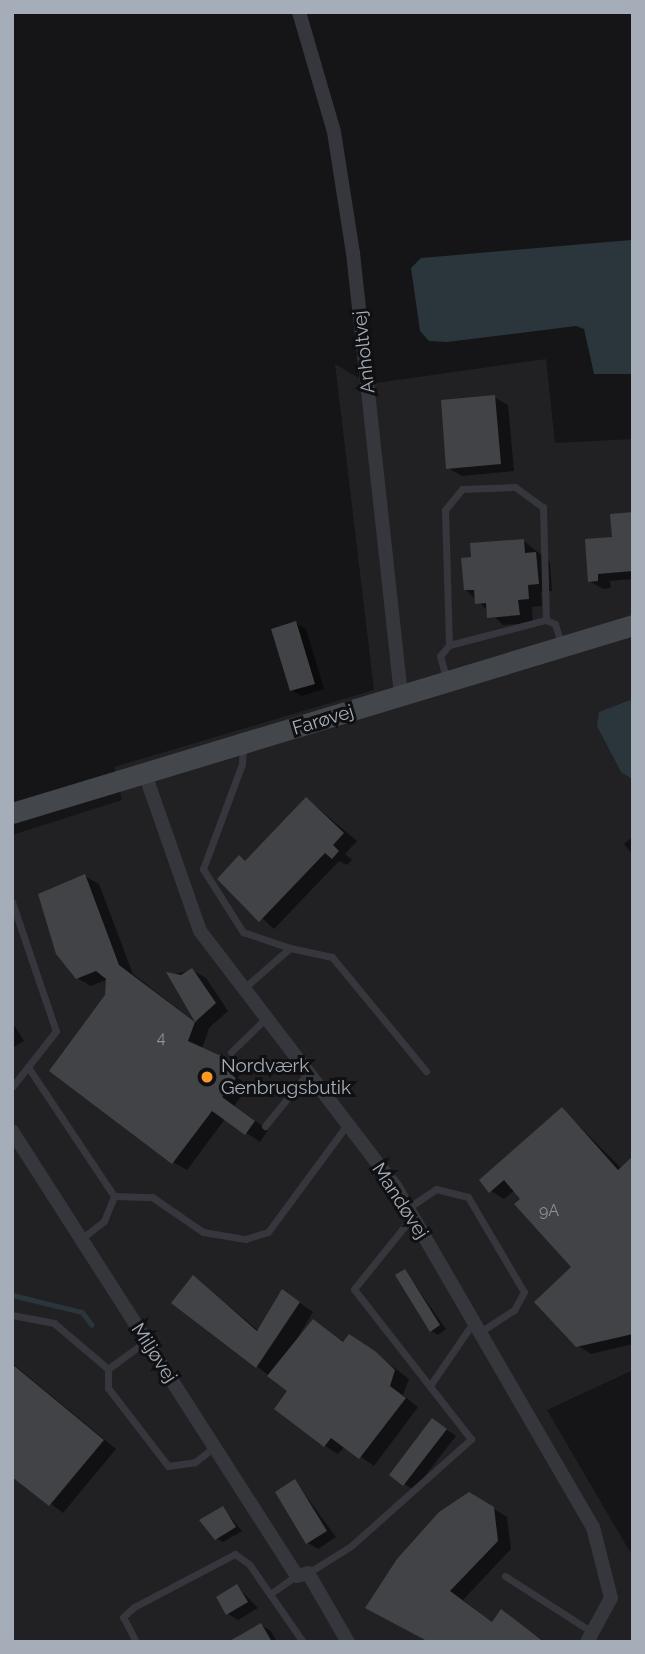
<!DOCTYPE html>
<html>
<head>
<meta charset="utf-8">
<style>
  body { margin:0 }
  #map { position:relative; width:645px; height:1654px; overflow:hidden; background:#151517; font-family:Raleway,sans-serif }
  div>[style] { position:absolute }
  .built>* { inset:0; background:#212124 }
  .water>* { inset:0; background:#2a363b }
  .shadow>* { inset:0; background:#0007 }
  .stream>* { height:4.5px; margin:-2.25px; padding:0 2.25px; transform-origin:2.25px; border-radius:2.25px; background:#2a363b }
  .building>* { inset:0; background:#414347 }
  .lane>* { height:7px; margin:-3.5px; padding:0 3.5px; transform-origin:3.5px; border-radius:3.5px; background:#35373c }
  .street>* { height:14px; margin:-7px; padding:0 7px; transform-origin:7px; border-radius:7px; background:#35373c }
  .secondary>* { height:21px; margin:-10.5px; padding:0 10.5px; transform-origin:10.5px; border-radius:10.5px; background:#43474c }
  .dots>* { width:19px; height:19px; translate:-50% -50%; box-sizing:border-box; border:4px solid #101012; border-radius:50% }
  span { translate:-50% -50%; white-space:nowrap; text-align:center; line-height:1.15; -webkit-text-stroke:6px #101012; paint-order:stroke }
  .number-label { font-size:16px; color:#8c939c }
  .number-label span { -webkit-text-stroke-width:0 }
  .street-label { font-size:19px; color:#a5aeb8 }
  .poi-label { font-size:19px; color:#a5aeb8 }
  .left { translate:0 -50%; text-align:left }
  .frame { position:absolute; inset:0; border:14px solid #a5aeb8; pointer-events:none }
</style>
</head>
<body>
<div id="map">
  <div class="built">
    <i style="clip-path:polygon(546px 359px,555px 443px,633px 439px,633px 1370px,547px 1410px,633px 1557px,633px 1642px,12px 1642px,12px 835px,122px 800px,114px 767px,374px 690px,335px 364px,369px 384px)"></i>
  </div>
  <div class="water">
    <i style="clip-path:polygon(631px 240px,633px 374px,594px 374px,584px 329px,576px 326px,447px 342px,429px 341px,420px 331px,411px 268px,421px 258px)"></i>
    <i style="clip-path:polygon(633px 699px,633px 779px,632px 779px,621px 772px,597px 726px,599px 712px)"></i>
  </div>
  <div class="shadow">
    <i style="clip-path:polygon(494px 397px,508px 405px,514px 471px,462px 476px,448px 468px)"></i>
    <i style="clip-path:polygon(633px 514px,633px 579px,610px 581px,611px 588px,603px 589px,589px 581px)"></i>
    <i style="clip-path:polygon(524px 541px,550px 562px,552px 591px,541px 592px,542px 606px,532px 607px,533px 623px,503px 625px,465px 589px)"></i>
    <i style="clip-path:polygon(295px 623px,306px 629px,324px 689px,302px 696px,291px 690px)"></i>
    <i style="clip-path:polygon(307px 799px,357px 841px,345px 854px,352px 860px,347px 865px,339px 861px,274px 929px,219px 879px,239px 857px,247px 862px)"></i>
    <i style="clip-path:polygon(633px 836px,633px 855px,624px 844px)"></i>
    <i style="clip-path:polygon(85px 876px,99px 884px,133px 974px,198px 1024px,170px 975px,192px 970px,206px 978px,228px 1011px,209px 1028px,202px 1049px,243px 1069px,238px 1078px,249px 1086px,234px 1106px,268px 1130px,260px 1142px,225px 1119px,187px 1170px,173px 1162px,107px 996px,108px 979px,91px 986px,77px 978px)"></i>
    <i style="clip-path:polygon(12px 1022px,24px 1041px,12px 1048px)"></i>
    <i style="clip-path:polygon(562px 1109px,622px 1169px,633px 1159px,633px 1344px,591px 1354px,577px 1345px,574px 1268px,515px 1190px,504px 1199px,491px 1191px)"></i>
    <i style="clip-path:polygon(405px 1271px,446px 1329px,438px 1335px,431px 1331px)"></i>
    <i style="clip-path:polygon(193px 1277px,259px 1331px,283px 1291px,313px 1312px,288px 1354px,314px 1322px,344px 1342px,363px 1344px,409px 1379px,403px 1395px,418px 1407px,374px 1466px,345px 1446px,338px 1454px,325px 1446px,289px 1391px,174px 1303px)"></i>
    <i style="clip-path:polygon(12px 1363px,116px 1449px,63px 1513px,12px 1474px)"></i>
    <i style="clip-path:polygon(443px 1427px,456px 1436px,414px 1490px,404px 1484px)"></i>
    <i style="clip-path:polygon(295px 1481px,336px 1537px,318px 1549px,308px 1543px)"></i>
    <i style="clip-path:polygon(469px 1494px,507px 1517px,511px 1549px,463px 1600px,493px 1623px,502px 1612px,545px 1642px,431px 1642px)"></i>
    <i style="clip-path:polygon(223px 1508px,242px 1531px,223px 1542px,216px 1538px)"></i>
    <i style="clip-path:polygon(237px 1586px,258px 1608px,238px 1620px,228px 1614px)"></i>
    <i style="clip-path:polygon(261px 1625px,271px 1631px,277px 1642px,244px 1642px)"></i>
  </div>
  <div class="stream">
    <i style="left:12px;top:1295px;width:72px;rotate:13.7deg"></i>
    <i style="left:82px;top:1312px;width:16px;rotate:52deg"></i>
  </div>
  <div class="building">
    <i style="clip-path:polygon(495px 395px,501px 464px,446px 469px,441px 400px)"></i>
    <i style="clip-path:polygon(633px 512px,633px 571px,598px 574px,598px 581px,588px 582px,585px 539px,612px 537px,610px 514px)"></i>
    <i style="clip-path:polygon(524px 539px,525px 553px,536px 552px,539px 584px,528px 585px,529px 599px,518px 600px,520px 615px,487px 618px,486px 603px,475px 604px,474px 590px,464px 590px,461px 558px,471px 557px,470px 543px)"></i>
    <i style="clip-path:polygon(296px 621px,315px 684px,290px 691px,271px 629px)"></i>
    <i style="clip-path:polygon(306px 797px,344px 833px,333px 845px,339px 851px,332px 859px,325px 853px,259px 922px,217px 879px,239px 855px,245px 861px)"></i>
    <i style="clip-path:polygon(85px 874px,119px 965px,195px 1022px,188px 1041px,230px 1060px,225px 1069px,236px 1078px,222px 1097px,255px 1121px,245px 1135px,212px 1111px,172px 1164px,49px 1071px,105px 995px,106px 979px,96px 971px,76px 979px,56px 954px,38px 894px)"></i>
    <i style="clip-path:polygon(192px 968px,216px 1003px,195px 1022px,166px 972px,181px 975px)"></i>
    <i style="clip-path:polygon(562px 1107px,618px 1170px,633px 1156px,633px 1334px,576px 1347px,534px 1302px,571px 1267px,514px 1204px,520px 1199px,504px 1180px,489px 1193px,479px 1180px)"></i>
    <i style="clip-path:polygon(405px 1269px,440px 1325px,430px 1332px,395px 1275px)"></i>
    <i style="clip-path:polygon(193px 1275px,257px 1331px,282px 1289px,300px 1302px,256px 1368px,171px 1303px)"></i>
    <i style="clip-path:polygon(313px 1319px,343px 1342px,349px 1334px,375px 1351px,395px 1370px,390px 1386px,406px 1398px,359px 1459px,331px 1438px,324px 1447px,274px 1409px,287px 1391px,267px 1376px)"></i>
    <i style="clip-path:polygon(12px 1364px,104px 1440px,49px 1506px,12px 1477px)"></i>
    <i style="clip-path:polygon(432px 1418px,447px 1429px,403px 1486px,389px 1475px)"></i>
    <i style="clip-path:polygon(295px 1479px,327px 1531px,306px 1544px,275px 1492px)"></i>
    <i style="clip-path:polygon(469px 1492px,494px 1507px,498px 1541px,450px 1591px,492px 1622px,501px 1609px,544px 1642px,429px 1642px,365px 1608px,397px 1559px,439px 1512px)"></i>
    <i style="clip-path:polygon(223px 1506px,236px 1527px,215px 1540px,199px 1520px)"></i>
    <i style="clip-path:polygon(237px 1584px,248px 1602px,226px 1615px,216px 1597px)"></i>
    <i style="clip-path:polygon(261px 1623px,272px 1642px,228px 1642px)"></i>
  </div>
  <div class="lane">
    <i style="left:449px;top:645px;width:135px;rotate:-91.7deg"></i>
    <i style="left:445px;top:510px;width:27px;rotate:-51deg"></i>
    <i style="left:462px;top:489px;width:53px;rotate:-2.2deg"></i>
    <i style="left:515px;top:487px;width:34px;rotate:36deg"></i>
    <i style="left:543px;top:507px;width:113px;rotate:88.5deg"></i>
    <i style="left:446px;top:678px;width:23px;rotate:-105deg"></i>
    <i style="left:440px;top:656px;width:14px;rotate:-51deg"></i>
    <i style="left:449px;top:645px;width:100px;rotate:-14.5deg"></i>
    <i style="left:546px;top:620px;width:10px;rotate:24deg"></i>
    <i style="left:555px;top:624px;width:20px;rotate:72deg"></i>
    <i style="left:243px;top:745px;width:19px;rotate:93deg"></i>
    <i style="left:242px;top:764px;width:112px;rotate:110.4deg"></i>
    <i style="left:203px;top:869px;width:75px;rotate:57.6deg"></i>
    <i style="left:243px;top:932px;width:50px;rotate:18.8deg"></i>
    <i style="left:12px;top:902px;width:136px;rotate:71.2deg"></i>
    <i style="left:56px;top:1031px;width:71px;rotate:128.2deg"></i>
    <i style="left:244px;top:988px;width:61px;rotate:-41deg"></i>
    <i style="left:290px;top:948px;width:43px;rotate:12.1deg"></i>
    <i style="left:332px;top:957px;width:148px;rotate:50.5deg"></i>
    <i style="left:231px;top:1052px;width:46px;rotate:-44.1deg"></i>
    <i style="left:28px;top:1067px;width:155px;rotate:56.3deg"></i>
    <i style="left:114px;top:1196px;width:38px;rotate:2deg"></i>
    <i style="left:152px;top:1197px;width:62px;rotate:34.5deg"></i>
    <i style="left:203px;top:1232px;width:43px;rotate:9.5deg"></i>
    <i style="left:245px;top:1239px;width:24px;rotate:-17deg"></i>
    <i style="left:268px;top:1232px;width:133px;rotate:-53.6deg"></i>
    <i style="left:265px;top:1126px;width:67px;rotate:-51.1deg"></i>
    <i style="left:408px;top:1208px;width:34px;rotate:-34deg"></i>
    <i style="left:436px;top:1189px;width:33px;rotate:14deg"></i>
    <i style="left:468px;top:1197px;width:110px;rotate:59.5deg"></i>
    <i style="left:524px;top:1292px;width:21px;rotate:119deg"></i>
    <i style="left:514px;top:1310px;width:40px;rotate:147.1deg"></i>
    <i style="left:81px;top:1239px;width:29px;rotate:-38deg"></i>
    <i style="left:104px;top:1221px;width:27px;rotate:-68deg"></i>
    <i style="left:12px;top:1315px;width:43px;rotate:10.8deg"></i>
    <i style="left:54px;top:1323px;width:71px;rotate:40.4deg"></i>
    <i style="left:146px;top:1341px;width:47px;rotate:143.6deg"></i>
    <i style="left:108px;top:1369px;width:19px;rotate:90deg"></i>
    <i style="left:108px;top:1388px;width:98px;rotate:52.4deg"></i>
    <i style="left:168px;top:1466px;width:27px;rotate:-8deg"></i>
    <i style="left:195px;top:1462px;width:24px;rotate:-38deg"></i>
    <i style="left:431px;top:1384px;width:74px;rotate:-55.5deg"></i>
    <i style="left:308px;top:1573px;width:51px;rotate:-32.1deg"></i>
    <i style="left:351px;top:1546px;width:161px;rotate:-41.7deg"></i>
    <i style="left:471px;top:1439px;width:190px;rotate:-128deg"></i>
    <i style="left:354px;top:1289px;width:92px;rotate:-51.1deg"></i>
    <i style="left:505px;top:1576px;width:103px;rotate:32.8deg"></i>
    <i style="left:270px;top:1594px;width:32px;rotate:-35deg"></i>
    <i style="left:136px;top:1642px;width:28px;rotate:-117deg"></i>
    <i style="left:123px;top:1617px;width:15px;rotate:-42deg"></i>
    <i style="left:134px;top:1607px;width:114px;rotate:-27.7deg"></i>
    <i style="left:235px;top:1554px;width:17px;rotate:36deg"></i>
    <i style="left:249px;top:1564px;width:95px;rotate:55.3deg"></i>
  </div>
  <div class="street">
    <i style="left:299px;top:12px;width:125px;rotate:73.7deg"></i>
    <i style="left:334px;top:132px;width:122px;rotate:81.1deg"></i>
    <i style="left:353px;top:253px;width:446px;rotate:83.8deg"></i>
    <i style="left:145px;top:774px;width:166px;rotate:70.7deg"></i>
    <i style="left:200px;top:931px;width:321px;rotate:52.6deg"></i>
    <i style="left:395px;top:1186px;width:394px;rotate:59.9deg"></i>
    <i style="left:593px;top:1527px;width:73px;rotate:75.8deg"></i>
    <i style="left:611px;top:1598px;width:50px;rotate:118.6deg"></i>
    <i style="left:12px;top:1131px;width:528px;rotate:57.36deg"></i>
    <i style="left:297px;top:1576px;width:11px;rotate:-15deg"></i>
    <i style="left:308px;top:1573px;width:80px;rotate:59.9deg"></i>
  </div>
  <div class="secondary">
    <i style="left:12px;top:813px;width:649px;rotate:-16.84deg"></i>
  </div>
  <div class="dots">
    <i style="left:207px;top:1077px;background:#fe9825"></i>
  </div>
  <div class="number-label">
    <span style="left:161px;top:1038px">4</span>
    <span style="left:549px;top:1211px">9A</span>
  </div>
  <div class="street-label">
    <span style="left:364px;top:352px;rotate:-96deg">Anholtvej</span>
    <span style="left:323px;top:720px;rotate:-17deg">Farøvej</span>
    <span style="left:400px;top:1201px;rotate:57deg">Mandøvej</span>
    <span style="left:154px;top:1353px;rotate:57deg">Miljøvej</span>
  </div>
  <div class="poi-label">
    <span class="left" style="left:221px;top:1077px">Nordværk<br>Genbrugsbutik</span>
  </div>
  <div class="frame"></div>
</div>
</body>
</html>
